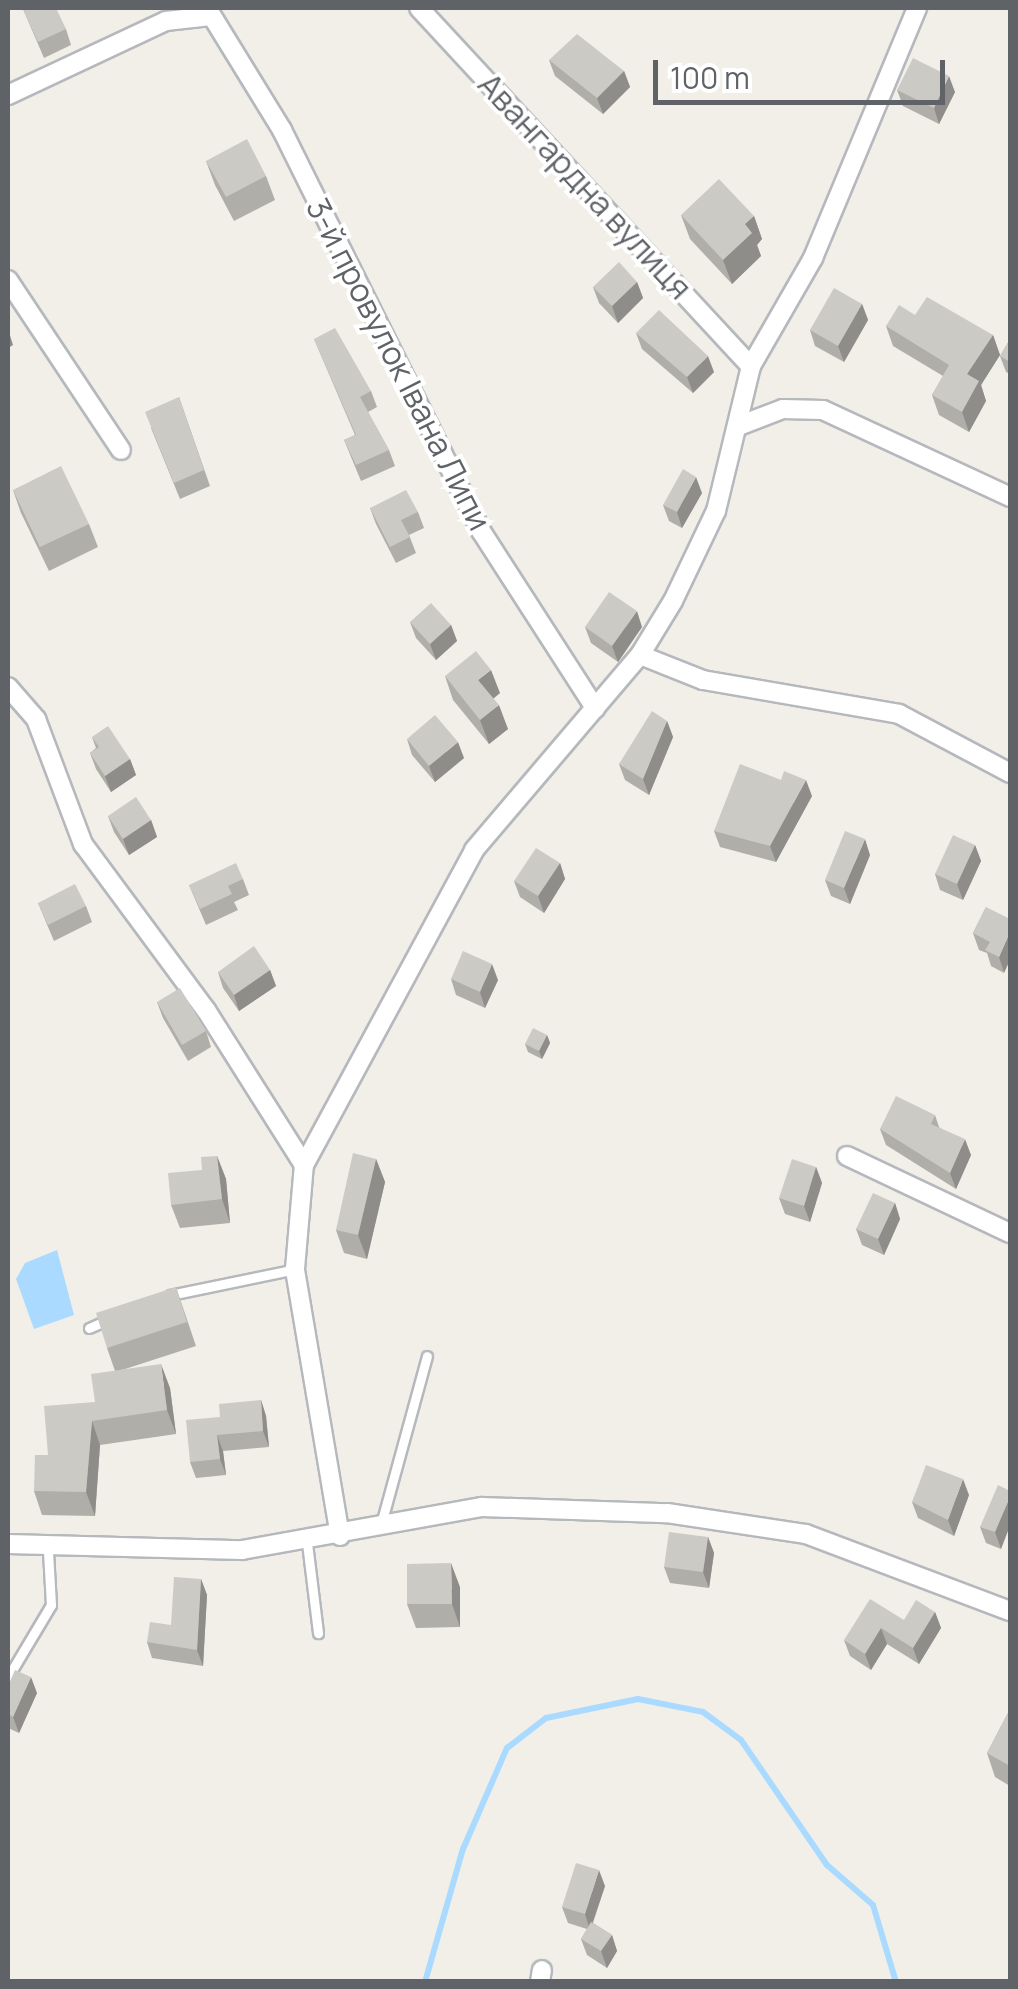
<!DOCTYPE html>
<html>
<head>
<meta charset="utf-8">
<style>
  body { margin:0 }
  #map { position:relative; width:1018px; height:1989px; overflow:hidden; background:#f1efe8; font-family:Manrope,sans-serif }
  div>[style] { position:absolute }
  .water>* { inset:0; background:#aadaff }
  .stream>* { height:6px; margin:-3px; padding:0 3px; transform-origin:3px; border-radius:3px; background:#aadaff }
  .roads { filter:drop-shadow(2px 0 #b5b8bc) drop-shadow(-2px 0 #b5b8bc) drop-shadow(0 2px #b5b8bc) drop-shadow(0 -2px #b5b8bc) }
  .lane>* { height:9px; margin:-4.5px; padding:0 4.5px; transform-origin:4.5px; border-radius:4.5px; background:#fff }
  .street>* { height:18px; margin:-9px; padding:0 9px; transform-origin:9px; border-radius:9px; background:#fff }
  .wall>* { inset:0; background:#afaea9 }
  .shaded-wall>* { inset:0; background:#8f8d8a }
  .building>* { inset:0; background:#cccac5 }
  span { translate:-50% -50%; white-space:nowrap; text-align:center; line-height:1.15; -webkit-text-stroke:8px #fff; paint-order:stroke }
  .street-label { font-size:32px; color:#5f6368 }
  .frame { position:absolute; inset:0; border:10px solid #5f6368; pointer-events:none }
  .scale { position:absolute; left:653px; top:60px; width:292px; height:45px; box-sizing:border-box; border:5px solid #5f6368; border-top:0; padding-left:12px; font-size:30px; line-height:35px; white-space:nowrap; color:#5f6368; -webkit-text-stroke:8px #fff; paint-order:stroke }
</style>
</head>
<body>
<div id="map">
  <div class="water">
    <i style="clip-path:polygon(57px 1250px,74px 1315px,34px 1329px,16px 1279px,25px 1263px)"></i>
  </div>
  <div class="stream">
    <i style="left:425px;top:1982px;width:138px;rotate:-74.1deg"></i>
    <i style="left:463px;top:1849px;width:110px;rotate:-66.5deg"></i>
    <i style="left:507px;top:1748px;width:49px;rotate:-37.6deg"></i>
    <i style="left:546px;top:1718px;width:94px;rotate:-11.7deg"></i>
    <i style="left:638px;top:1699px;width:66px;rotate:11.3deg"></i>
    <i style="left:703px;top:1712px;width:47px;rotate:36.4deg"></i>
    <i style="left:741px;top:1740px;width:152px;rotate:55.5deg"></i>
    <i style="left:827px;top:1865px;width:61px;rotate:41deg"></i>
    <i style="left:873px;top:1905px;width:80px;rotate:73.4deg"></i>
  </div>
  <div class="roads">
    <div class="lane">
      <i style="left:170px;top:1295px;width:128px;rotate:-11.7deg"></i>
      <i style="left:89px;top:1328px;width:22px;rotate:-24deg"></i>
      <i style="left:381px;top:1524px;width:174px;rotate:-74.7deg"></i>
      <i style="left:307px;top:1543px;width:91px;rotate:83deg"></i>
      <i style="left:8px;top:1677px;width:84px;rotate:-59.2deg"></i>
      <i style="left:51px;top:1605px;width:54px;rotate:-93.2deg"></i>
    </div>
    <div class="street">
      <i style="left:207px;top:8px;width:143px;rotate:58.4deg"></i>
      <i style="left:282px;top:130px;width:448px;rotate:63.6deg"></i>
      <i style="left:481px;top:531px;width:211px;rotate:57.2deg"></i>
      <i style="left:419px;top:8px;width:488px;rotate:47.2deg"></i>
      <i style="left:8px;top:95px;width:174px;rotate:-25.1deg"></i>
      <i style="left:166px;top:21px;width:45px;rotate:-6.3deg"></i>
      <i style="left:8px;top:280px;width:204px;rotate:56.4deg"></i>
      <i style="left:741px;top:425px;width:45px;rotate:-20.9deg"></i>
      <i style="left:783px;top:409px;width:40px;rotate:1.4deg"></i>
      <i style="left:823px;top:410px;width:206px;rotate:24.9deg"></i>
      <i style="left:640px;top:655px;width:68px;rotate:21.6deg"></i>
      <i style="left:703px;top:680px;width:199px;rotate:9.8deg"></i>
      <i style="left:899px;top:714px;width:126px;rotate:28deg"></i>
      <i style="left:8px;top:687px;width:43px;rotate:48.8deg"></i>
      <i style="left:36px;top:719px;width:134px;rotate:69.4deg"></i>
      <i style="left:83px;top:844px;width:207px;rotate:53.5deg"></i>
      <i style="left:206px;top:1010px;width:183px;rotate:57.7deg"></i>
      <i style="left:847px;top:1156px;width:180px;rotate:25.3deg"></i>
      <i style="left:340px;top:1536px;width:271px;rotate:-99.6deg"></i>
      <i style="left:295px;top:1269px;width:104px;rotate:-85.1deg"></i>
      <i style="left:304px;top:1165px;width:358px;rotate:-61.6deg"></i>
      <i style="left:474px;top:850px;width:256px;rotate:-49.6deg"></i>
      <i style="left:640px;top:655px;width:63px;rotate:-58.6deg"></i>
      <i style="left:673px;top:601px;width:100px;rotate:-64.5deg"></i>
      <i style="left:716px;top:511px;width:149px;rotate:-76.4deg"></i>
      <i style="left:751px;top:366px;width:125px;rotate:-60.1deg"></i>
      <i style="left:813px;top:258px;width:271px;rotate:-67.4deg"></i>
      <i style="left:8px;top:1544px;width:234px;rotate:1.5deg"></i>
      <i style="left:242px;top:1550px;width:244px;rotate:-10.2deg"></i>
      <i style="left:482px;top:1507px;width:185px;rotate:1.9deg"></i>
      <i style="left:667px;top:1513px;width:141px;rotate:8.6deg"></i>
      <i style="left:806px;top:1534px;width:218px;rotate:20.7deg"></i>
      <i style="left:540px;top:1982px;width:12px;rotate:-81deg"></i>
    </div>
  </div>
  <div class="wall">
    <i style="clip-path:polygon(23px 9px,66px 29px,71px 45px,44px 58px)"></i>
    <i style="clip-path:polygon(549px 60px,624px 71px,630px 87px,603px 114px,555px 76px)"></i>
    <i style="clip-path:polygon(897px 90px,955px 92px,939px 124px,903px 106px)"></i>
    <i style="clip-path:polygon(206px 161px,266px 176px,275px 200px,234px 221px,215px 185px)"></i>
    <i style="clip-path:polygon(681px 215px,754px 216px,762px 239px,757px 245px,761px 256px,732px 284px,690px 239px)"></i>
    <i style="clip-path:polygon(637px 282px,643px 298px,618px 323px,599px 303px,593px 287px)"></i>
    <i style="clip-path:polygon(862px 304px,868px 320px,844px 362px,815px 346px,810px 330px)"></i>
    <i style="clip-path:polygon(915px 315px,993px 335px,1000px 355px,981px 385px,986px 401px,969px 432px,939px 415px,932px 395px,943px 376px,893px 346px,886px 326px)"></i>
    <i style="clip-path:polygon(636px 333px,714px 372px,693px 393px,642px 349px)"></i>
    <i style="clip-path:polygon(314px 339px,371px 391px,377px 407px,368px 412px,389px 450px,395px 466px,361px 481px,344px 440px,355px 435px)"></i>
    <i style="clip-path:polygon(1010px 339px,1010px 374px,1006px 372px,1000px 356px)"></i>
    <i style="clip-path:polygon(179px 397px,210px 486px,180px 499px,151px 428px)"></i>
    <i style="clip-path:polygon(13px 490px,89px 524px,98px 547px,49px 571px,21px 513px)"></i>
    <i style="clip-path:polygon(702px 493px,682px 528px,669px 521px,663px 505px)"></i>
    <i style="clip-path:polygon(370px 508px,418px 512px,424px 528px,409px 535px,416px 553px,396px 563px,376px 524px)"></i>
    <i style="clip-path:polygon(410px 622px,451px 625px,457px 641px,436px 660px,416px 638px)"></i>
    <i style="clip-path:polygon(585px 627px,642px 627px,618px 662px,591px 643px)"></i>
    <i style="clip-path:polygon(445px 676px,500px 693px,493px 698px,508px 729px,489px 744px,453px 700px)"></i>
    <i style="clip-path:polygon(667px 721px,673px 737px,649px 795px,625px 780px,619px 764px)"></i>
    <i style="clip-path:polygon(92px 737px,130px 759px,136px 775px,111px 792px,96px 769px,90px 753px,96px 748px)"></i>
    <i style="clip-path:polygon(407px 739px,464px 758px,435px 782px,412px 755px)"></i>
    <i style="clip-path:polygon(812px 796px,776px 862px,720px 847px,714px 831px)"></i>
    <i style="clip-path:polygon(108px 816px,151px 820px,157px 837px,129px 855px,114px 832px)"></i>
    <i style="clip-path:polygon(975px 845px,981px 861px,963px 900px,940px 890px,935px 874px)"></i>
    <i style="clip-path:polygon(870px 855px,850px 904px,831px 896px,825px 880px)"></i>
    <i style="clip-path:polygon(560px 863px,565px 879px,544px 913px,520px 897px,514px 881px)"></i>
    <i style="clip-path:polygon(243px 879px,249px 895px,234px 902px,238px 910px,206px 925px,189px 885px)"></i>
    <i style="clip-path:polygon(38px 903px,86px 906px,92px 922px,54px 941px)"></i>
    <i style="clip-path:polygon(986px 907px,1004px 973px,991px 966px,987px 953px,979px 950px,973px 933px)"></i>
    <i style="clip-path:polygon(270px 970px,276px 986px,239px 1011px,223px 988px,218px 972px)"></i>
    <i style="clip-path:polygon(451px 979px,498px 980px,485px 1008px,456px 995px)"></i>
    <i style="clip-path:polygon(157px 1002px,206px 1031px,211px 1047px,188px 1061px,163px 1018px)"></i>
    <i style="clip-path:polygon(547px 1035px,550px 1043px,542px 1059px,528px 1052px,525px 1044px)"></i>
    <i style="clip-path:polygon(935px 1115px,939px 1127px,971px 1155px,956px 1189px,886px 1145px,880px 1129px)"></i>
    <i style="clip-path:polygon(217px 1156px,226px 1179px,230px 1223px,180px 1228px,171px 1205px,202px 1170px)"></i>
    <i style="clip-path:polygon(376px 1159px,385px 1182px,367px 1259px,344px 1253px,336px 1230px)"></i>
    <i style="clip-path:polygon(816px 1167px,822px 1183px,810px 1222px,785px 1214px,779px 1198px)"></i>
    <i style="clip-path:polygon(895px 1203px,900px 1219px,884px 1255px,862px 1245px,856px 1229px)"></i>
    <i style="clip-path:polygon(176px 1287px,196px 1346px,122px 1370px,170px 1388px,176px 1434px,100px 1445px,95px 1516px,42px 1515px,34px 1491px,48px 1455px,95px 1402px,115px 1371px,107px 1348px)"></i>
    <i style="clip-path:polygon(261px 1400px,266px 1416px,269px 1447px,223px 1451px,226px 1475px,196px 1478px,190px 1462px,220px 1417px)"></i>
    <i style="clip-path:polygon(1010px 1491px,1001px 1549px,986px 1543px,980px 1527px)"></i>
    <i style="clip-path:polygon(969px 1495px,954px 1536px,918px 1518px,912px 1502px)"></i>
    <i style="clip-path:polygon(708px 1537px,714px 1553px,709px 1588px,670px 1583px,664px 1567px)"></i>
    <i style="clip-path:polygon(201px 1579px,207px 1595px,203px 1666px,152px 1658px,147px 1642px,171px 1625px)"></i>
    <i style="clip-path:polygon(460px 1587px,460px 1627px,416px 1628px,407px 1604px)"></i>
    <i style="clip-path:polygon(935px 1612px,941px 1628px,919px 1664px,887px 1644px,871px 1670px,850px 1656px,844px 1640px,904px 1620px)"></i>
    <i style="clip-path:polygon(8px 1686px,37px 1693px,19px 1733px,8px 1728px)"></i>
    <i style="clip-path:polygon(1010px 1709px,1010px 1786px,995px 1777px,987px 1753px)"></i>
    <i style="clip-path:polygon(605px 1886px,593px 1923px,612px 1935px,617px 1951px,607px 1968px,587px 1955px,581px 1939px,587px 1929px,568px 1923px,562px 1907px)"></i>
  </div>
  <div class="shaded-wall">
    <i style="clip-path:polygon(624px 71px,630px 87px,603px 114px,597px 98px)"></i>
    <i style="clip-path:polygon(949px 76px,955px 92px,939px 124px,934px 108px)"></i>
    <i style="clip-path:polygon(754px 216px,762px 239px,757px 245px,761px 256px,732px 284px,723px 260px,745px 224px)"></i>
    <i style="clip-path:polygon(637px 282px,643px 298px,618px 323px,612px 306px)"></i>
    <i style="clip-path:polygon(862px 304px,868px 320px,844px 362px,838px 346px)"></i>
    <i style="clip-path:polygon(8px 329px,13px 345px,8px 348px)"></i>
    <i style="clip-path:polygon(993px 335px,1000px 355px,981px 385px,986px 401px,969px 432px,962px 412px,967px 374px)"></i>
    <i style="clip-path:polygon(708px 356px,714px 372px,693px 393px,687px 377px)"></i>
    <i style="clip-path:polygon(696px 477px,702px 493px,682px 528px,677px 512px)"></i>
    <i style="clip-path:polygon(637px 611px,642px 627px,618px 662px,612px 646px)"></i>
    <i style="clip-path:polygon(451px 625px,457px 641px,436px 660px,430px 644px)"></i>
    <i style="clip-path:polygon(491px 670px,500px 693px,487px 704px,478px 680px)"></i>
    <i style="clip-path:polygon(499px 705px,508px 729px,489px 744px,480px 720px)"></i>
    <i style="clip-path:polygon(667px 721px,673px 737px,649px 795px,643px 779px)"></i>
    <i style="clip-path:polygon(458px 742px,464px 758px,435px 782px,429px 766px)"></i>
    <i style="clip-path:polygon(130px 759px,136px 775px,111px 792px,105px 776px)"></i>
    <i style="clip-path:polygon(806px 780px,812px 796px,776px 862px,770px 846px)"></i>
    <i style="clip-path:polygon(151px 820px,157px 837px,129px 855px,123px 839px)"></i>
    <i style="clip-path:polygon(865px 839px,870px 855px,850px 904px,844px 888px)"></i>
    <i style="clip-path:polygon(975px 845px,981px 861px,963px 900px,957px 884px)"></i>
    <i style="clip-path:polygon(560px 863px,565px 879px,544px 913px,538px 896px)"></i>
    <i style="clip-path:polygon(1010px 932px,1010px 960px,1004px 973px,999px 957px)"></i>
    <i style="clip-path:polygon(492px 964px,498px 980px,485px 1008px,480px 992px)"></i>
    <i style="clip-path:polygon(270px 970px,276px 986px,239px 1011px,234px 995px)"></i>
    <i style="clip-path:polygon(547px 1035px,550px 1043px,542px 1059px,539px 1051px)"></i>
    <i style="clip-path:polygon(965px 1139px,971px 1155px,956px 1189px,950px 1173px)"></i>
    <i style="clip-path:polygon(217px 1156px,226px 1179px,230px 1223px,222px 1199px)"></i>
    <i style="clip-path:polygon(376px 1159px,385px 1182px,367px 1259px,358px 1235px)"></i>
    <i style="clip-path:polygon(816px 1167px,822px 1183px,810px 1222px,804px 1206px)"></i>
    <i style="clip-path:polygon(895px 1203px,900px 1219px,884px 1255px,878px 1239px)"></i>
    <i style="clip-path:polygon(161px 1364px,170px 1388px,176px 1434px,167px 1410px)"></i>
    <i style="clip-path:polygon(261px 1400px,266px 1416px,269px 1447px,263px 1431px)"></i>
    <i style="clip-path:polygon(92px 1421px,100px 1445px,95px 1516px,86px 1492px)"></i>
    <i style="clip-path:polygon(217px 1435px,223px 1451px,226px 1475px,220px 1459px)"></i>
    <i style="clip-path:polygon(963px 1479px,969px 1495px,954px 1536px,948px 1520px)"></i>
    <i style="clip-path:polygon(1010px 1497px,1010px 1526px,1001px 1549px,995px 1532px)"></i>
    <i style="clip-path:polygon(708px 1537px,714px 1553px,709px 1588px,703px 1572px)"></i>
    <i style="clip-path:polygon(451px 1563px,460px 1587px,460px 1627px,452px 1604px)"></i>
    <i style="clip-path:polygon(201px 1579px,207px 1595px,203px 1666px,197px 1650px)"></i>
    <i style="clip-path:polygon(935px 1612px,941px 1628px,919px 1664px,913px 1648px)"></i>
    <i style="clip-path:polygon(881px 1628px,887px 1644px,871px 1670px,865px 1654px)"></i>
    <i style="clip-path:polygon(31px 1677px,37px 1693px,19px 1733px,13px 1717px)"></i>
    <i style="clip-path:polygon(599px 1870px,605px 1886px,590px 1930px,585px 1914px)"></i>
    <i style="clip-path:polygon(612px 1935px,617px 1951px,607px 1968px,601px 1951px)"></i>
  </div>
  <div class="building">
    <i style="clip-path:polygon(27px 8px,56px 8px,66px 29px,38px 42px,23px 9px)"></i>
    <i style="clip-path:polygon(577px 34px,624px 71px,597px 98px,549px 60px)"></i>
    <i style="clip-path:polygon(913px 58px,949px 76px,934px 108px,897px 90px)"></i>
    <i style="clip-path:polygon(247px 139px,266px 176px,226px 197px,206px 161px)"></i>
    <i style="clip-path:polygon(719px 179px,754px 216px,745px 224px,752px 233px,723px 260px,681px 215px)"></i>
    <i style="clip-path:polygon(619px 262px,637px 282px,612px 306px,593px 287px)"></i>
    <i style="clip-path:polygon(834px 288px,862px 304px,838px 346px,810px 330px)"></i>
    <i style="clip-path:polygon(927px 297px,993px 335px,967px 374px,979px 381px,962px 412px,932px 395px,949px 365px,886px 326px,899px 305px,915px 315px)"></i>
    <i style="clip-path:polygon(659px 310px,708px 356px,687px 377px,636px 333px)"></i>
    <i style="clip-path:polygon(335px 328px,371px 391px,360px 397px,389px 450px,356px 465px,344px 440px,356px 435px,314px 339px)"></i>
    <i style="clip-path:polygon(1010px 339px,1010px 362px,1000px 356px)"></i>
    <i style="clip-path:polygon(179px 397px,204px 470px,174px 483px,145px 412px)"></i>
    <i style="clip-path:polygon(61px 466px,89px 524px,40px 547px,13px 490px)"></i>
    <i style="clip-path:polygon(683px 469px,696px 477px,677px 512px,663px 505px)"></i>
    <i style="clip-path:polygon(406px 490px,418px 512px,401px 520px,410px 537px,390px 547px,370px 508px)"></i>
    <i style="clip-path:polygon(609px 592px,637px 611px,612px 646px,585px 627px)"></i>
    <i style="clip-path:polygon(431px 603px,451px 625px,430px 644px,410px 622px)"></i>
    <i style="clip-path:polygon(476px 651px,491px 670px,478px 680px,499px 705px,480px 720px,445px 676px)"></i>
    <i style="clip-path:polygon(652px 711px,667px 721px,643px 779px,619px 764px)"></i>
    <i style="clip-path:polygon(435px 715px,458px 742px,429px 766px,407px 739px)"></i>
    <i style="clip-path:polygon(108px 726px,130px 759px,105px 776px,90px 753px,99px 747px,92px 737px)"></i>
    <i style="clip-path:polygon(740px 764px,781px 780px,784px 771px,806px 780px,770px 846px,714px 831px)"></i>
    <i style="clip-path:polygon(136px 797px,151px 820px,123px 839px,108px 816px)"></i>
    <i style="clip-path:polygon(845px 831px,865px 839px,844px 888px,825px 880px)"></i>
    <i style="clip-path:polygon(953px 835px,975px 845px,957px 884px,935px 874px)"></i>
    <i style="clip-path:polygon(536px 848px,560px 863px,538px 896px,514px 881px)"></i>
    <i style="clip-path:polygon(236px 863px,243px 879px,228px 886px,232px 894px,200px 909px,189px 885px)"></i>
    <i style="clip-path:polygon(75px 884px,86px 906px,48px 925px,38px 903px)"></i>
    <i style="clip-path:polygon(986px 907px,1010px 919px,1010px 932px,999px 957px,985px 950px,990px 942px,973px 933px)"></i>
    <i style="clip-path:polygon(254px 946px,270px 970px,234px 995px,218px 972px)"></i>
    <i style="clip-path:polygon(463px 951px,492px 964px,480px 992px,451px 979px)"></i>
    <i style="clip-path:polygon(180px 988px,206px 1031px,182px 1045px,157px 1002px)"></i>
    <i style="clip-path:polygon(533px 1028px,547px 1035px,539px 1051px,525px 1044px)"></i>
    <i style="clip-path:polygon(896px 1096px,935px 1115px,931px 1124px,965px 1139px,950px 1173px,880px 1129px)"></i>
    <i style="clip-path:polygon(353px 1153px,376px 1159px,358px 1235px,336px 1230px)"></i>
    <i style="clip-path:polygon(217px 1156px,222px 1199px,171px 1205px,168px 1173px,202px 1170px,201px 1157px)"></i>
    <i style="clip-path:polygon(792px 1159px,816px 1167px,804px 1206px,779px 1198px)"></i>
    <i style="clip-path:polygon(873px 1193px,895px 1203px,878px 1239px,856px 1229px)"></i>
    <i style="clip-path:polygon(176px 1287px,187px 1322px,107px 1348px,96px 1313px)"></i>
    <i style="clip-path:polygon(161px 1364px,167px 1410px,92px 1421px,86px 1492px,34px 1491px,35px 1455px,48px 1455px,44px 1406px,95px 1402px,91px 1374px)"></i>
    <i style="clip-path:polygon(261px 1400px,263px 1431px,217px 1435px,220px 1459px,190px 1462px,186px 1420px,220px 1417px,219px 1404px)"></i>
    <i style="clip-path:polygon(926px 1465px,963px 1479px,948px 1520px,912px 1502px)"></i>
    <i style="clip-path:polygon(998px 1485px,1010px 1491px,1010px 1497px,995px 1532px,980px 1527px)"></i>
    <i style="clip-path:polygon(669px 1532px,708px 1537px,703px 1572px,664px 1567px)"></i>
    <i style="clip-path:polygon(451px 1563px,452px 1604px,407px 1604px,407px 1564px)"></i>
    <i style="clip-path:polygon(174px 1577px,201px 1579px,197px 1650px,147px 1642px,150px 1622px,171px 1625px)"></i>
    <i style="clip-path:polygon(870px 1599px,904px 1620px,916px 1600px,935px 1612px,913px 1648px,881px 1628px,865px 1654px,844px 1640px)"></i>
    <i style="clip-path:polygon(15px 1670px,31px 1677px,13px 1717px,8px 1714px,8px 1686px)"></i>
    <i style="clip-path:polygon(1010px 1709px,1010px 1766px,987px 1753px)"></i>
    <i style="clip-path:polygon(576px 1863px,599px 1870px,585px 1914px,562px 1907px)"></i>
    <i style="clip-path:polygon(591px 1922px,612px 1935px,601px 1951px,581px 1939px)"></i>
  </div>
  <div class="street-label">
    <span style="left:585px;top:186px;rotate:47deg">Авангардна вулиця</span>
    <span style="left:399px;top:364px;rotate:63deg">3-й провулок Івана Липи</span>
  </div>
  <div class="frame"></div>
  <div class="scale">100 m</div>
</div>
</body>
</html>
